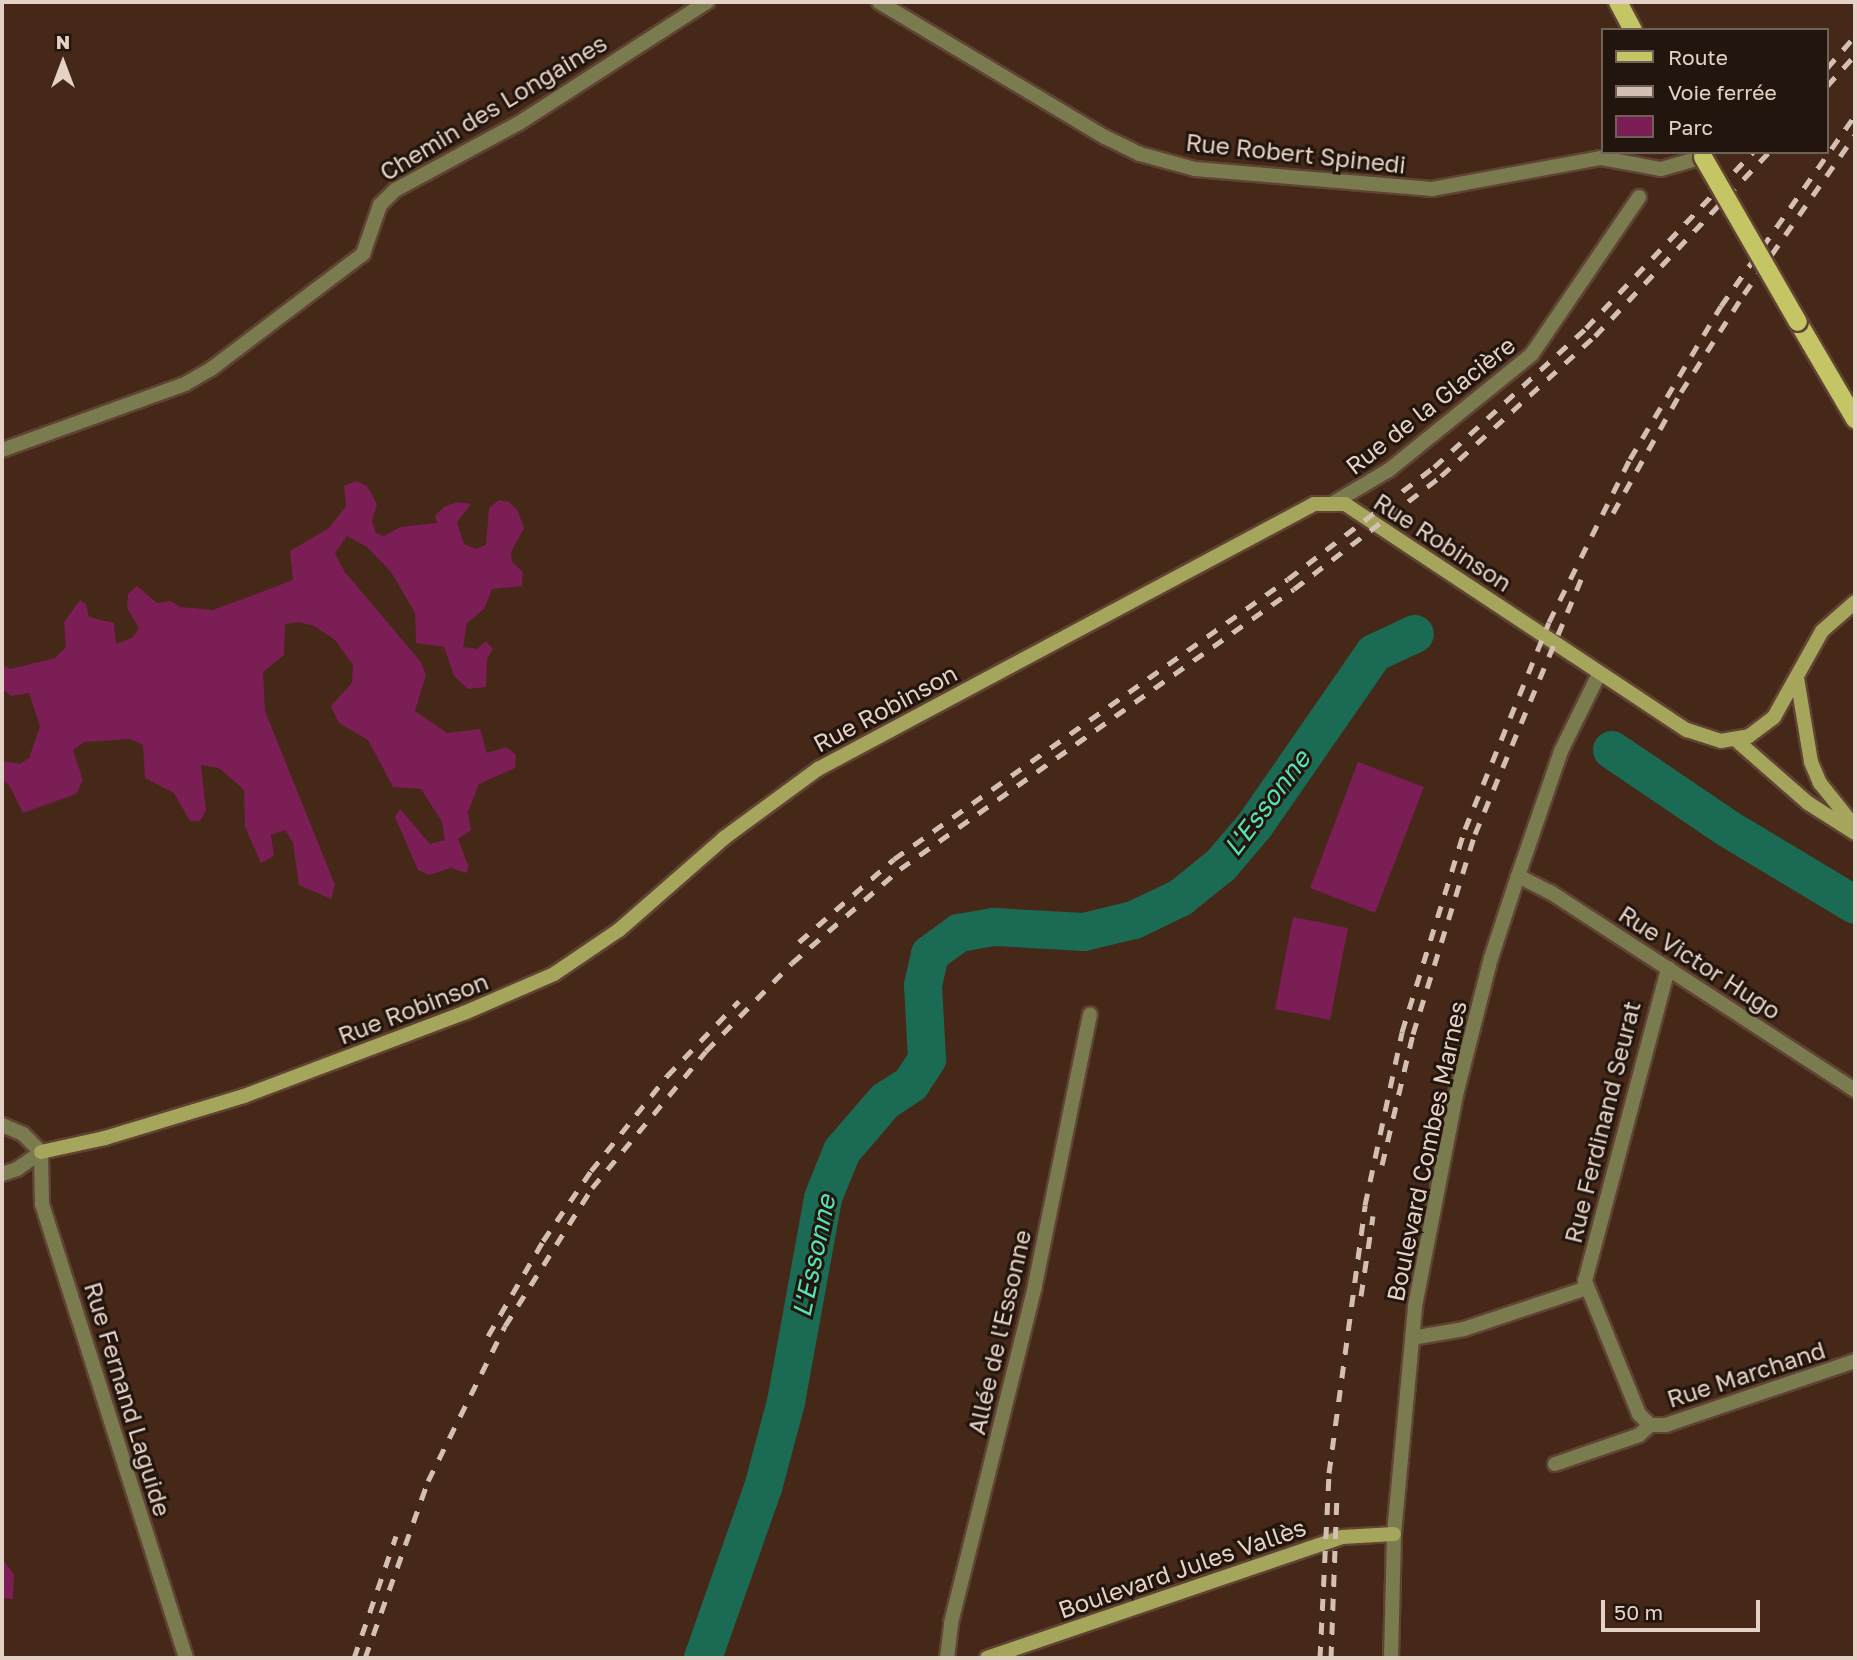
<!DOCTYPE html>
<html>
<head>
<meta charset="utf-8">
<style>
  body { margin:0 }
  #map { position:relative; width:1857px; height:1660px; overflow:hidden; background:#452817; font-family:"Golos Text",sans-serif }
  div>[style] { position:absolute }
  .green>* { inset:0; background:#7b1e55 }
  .river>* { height:38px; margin:-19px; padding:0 19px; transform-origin:19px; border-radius:19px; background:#1b6a53 }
  .roads { filter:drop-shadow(2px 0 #5f4333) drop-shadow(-2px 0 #5f4333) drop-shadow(0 2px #5f4333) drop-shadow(0 -2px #5f4333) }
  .street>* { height:14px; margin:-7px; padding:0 7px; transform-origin:7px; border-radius:7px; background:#7a7b4f }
  .secondary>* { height:14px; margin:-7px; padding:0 7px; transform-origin:7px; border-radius:7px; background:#a5a55c }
  .primary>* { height:18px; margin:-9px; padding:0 9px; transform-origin:9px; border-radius:9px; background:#c5c565 }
  .rail>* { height:5px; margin-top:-2.5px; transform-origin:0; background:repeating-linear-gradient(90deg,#d3bfb4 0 12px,transparent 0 24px) }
  .bridges { filter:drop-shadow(2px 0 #5f4333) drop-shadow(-2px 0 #5f4333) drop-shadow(0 2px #5f4333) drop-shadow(0 -2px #5f4333) }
  .primary-bridge>* { height:18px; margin:-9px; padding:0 9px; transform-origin:9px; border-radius:9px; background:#c5c565 }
  span { translate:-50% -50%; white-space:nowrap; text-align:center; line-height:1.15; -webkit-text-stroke:6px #22150d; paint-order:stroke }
  .street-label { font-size:24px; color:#e5d2c7 }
  .water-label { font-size:26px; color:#56e1b6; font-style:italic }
  .frame { position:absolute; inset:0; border:4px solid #e5d2c7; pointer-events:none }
  .legend { position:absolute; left:1601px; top:28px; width:228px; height:126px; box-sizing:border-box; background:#22150d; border:2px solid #706157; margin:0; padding:9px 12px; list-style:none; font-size:21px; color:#e5d2c7 }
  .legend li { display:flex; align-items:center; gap:14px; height:35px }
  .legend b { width:35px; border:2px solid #706157 }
  .north { position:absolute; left:28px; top:28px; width:70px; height:70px; -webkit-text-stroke:5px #22150d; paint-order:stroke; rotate:0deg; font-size:19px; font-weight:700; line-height:28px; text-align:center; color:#e5d2c7 }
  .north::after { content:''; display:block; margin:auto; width:24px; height:32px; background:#e5d2c7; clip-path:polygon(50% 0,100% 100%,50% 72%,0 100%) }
  .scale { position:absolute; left:1601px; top:1600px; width:159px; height:32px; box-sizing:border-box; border:4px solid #e5d2c7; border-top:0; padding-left:9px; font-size:21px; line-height:24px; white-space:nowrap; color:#e5d2c7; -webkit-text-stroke:5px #22150d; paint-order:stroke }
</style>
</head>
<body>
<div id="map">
  <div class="green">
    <i style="clip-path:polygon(356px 481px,367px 486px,377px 504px,372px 521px,376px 533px,384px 536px,400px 527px,437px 523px,435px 516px,444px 507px,457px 502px,471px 504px,457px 522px,464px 544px,476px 549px,486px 545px,489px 508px,499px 500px,509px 502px,518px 511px,524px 528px,511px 552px,512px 562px,523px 572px,522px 586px,492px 589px,484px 609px,467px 623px,463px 647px,477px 649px,486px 641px,493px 649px,487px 659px,486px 687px,468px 689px,454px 676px,444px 647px,416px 643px,415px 613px,391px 572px,367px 547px,347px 536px,335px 553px,344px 571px,421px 662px,426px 675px,415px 711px,447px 733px,480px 729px,487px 753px,507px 747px,516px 755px,515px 768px,479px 784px,468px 812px,471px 830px,458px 839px,468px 865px,467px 873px,451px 868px,429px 875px,418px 870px,395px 817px,400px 809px,430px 844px,445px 840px,442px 822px,421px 789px,393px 787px,368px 740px,339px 723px,331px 706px,352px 683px,353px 665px,335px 640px,314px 626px,299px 622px,285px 624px,284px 655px,263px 672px,265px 711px,335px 885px,331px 899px,299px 885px,293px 843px,285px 830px,271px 835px,274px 856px,261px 863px,245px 827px,244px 790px,219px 768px,201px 765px,206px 810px,200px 821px,190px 821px,174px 793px,145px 778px,143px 745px,130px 739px,84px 742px,73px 750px,83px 780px,76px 794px,23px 813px,9px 785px,2px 780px,2px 761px,20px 764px,29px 758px,40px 726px,29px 693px,11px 696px,2px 689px,2px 665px,10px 669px,55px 658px,66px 647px,64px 622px,80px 600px,86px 604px,89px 617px,114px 623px,116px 644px,132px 638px,139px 628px,127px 608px,128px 594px,137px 586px,157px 603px,171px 601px,180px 607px,213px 610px,293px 580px,290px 551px,329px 528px,346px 506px,344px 486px)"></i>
    <i style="clip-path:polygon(1358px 762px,1424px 787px,1375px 913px,1310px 888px)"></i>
    <i style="clip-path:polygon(1293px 917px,1348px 928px,1330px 1020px,1275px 1009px)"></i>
    <i style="clip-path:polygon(2px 1558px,14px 1575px,13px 1599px,2px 1598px)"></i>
  </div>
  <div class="river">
    <i style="left:1612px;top:750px;width:139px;rotate:34.1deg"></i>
    <i style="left:1727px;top:828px;width:149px;rotate:31deg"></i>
    <i style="left:703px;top:1658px;width:180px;rotate:-70.6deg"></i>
    <i style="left:763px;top:1488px;width:89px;rotate:-75deg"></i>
    <i style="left:786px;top:1402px;width:207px;rotate:-79.7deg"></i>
    <i style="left:823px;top:1198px;width:51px;rotate:-68deg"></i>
    <i style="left:842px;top:1151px;width:66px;rotate:-49.3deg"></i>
    <i style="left:885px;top:1101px;width:31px;rotate:-33deg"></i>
    <i style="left:911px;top:1084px;width:30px;rotate:-57deg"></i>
    <i style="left:927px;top:1059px;width:74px;rotate:-93.1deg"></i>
    <i style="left:923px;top:985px;width:32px;rotate:-77deg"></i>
    <i style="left:930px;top:954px;width:36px;rotate:-36deg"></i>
    <i style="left:959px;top:933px;width:36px;rotate:-10deg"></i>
    <i style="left:994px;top:927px;width:90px;rotate:3.2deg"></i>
    <i style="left:1084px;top:932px;width:51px;rotate:-13.5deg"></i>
    <i style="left:1134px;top:920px;width:51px;rotate:-25.6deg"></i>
    <i style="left:1180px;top:898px;width:53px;rotate:-38.8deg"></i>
    <i style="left:1221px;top:865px;width:52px;rotate:-49.6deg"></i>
    <i style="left:1255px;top:825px;width:209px;rotate:-55.3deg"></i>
    <i style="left:1374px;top:653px;width:45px;rotate:-24.9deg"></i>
  </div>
  <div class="roads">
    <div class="street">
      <i style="left:879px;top:2px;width:263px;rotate:30.9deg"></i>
      <i style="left:1105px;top:137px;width:39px;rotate:26deg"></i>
      <i style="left:1140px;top:154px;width:57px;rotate:15.3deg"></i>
      <i style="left:1195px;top:169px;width:238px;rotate:4.8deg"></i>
      <i style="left:1432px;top:189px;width:172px;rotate:-10.4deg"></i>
      <i style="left:1601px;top:158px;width:61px;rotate:10.4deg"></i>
      <i style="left:1661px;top:169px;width:44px;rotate:-15.9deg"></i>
      <i style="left:2px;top:450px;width:195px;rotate:-19.8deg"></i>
      <i style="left:185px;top:384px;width:30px;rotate:-30deg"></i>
      <i style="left:211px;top:369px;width:191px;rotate:-37.1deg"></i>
      <i style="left:363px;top:254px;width:52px;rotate:-70.9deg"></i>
      <i style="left:380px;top:205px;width:21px;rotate:-45deg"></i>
      <i style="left:395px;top:190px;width:141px;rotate:-28.4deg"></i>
      <i style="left:519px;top:123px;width:224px;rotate:-32.8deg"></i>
      <i style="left:1335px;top:502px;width:63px;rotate:-30.7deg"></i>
      <i style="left:1389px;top:470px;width:184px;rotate:-39deg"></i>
      <i style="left:1532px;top:354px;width:190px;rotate:-55.7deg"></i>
      <i style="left:1518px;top:876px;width:36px;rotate:27deg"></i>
      <i style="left:1550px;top:892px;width:364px;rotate:33deg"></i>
      <i style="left:2px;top:1125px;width:23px;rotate:23deg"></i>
      <i style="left:23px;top:1134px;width:25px;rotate:45deg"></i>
      <i style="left:41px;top:1152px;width:52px;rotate:88.9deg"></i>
      <i style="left:42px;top:1204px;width:476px;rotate:72.4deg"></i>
      <i style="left:2px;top:1174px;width:16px;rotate:-18deg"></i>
      <i style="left:17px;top:1169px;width:29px;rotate:-35deg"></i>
      <i style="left:1412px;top:1338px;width:53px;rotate:-9.8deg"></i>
      <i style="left:1464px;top:1329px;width:130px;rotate:-18.4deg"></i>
      <i style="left:1650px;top:1425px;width:16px;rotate:-135deg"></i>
      <i style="left:1639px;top:1414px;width:144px;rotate:-112.1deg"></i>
      <i style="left:1585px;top:1281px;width:324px;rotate:-75.1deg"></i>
      <i style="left:1650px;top:1425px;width:16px"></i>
      <i style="left:1666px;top:1425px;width:200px;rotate:-18.7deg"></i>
      <i style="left:1555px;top:1464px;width:89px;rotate:-19deg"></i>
      <i style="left:1639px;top:1435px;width:15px;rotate:-42deg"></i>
      <i style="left:947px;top:1658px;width:35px;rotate:-83deg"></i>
      <i style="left:951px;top:1623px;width:348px;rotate:-76deg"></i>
      <i style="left:1035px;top:1285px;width:276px;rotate:-78.5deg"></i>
      <i style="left:1391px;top:1658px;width:124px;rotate:-88.6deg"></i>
      <i style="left:1394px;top:1534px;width:229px;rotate:-84.7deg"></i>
      <i style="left:1415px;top:1306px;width:215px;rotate:-79deg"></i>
      <i style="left:1456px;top:1095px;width:141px;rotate:-75.7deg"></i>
      <i style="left:1491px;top:958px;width:86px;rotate:-71.8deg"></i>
      <i style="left:1518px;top:876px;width:132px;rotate:-71deg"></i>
      <i style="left:1561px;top:751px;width:86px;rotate:-63.7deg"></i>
    </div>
    <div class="secondary">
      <i style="left:1797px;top:678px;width:85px;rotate:80.5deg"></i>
      <i style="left:1811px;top:762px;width:23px;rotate:67deg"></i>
      <i style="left:1820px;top:783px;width:56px;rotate:51.5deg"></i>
      <i style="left:1736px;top:740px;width:96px;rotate:41.2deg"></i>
      <i style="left:1808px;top:803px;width:56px;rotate:32.6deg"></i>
      <i style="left:41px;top:1152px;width:66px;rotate:-12.3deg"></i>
      <i style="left:105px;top:1138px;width:145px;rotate:-16.8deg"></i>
      <i style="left:244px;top:1096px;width:235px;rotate:-20.7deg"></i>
      <i style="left:464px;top:1013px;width:98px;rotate:-23.4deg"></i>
      <i style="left:554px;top:974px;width:78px;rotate:-34.1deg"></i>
      <i style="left:619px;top:930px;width:140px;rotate:-41.2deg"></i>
      <i style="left:724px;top:838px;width:117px;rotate:-36.3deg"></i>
      <i style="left:818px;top:769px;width:562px;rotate:-28.11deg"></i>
      <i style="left:1314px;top:504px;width:31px"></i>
      <i style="left:1345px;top:504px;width:410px;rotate:33.5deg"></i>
      <i style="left:1687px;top:730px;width:36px;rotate:18deg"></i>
      <i style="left:1721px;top:741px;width:28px;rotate:-10deg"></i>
      <i style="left:1749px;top:736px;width:31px;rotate:-37deg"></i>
      <i style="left:1774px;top:717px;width:98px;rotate:-60.8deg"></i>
      <i style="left:1822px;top:631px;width:44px;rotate:-41.3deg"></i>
      <i style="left:987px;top:1658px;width:375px;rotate:-18.8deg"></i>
      <i style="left:1342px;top:1537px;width:52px;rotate:-3.3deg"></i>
    </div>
    <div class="primary">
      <i style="left:1618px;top:2px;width:32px;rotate:62deg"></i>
      <i style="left:1798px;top:322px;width:113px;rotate:59.6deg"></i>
    </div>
  </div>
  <div class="rail">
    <i style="left:1827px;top:68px;width:43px;rotate:-48.8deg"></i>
    <i style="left:1827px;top:86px;width:42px;rotate:-47.9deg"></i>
    <i style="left:1613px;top:513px;width:139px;rotate:-60.7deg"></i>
    <i style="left:1681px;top:392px;width:117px;rotate:-57.3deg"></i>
    <i style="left:1744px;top:294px;width:194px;rotate:-55.1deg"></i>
    <i style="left:799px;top:942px;width:126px;rotate:-41.1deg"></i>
    <i style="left:894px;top:859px;width:483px;rotate:-35.4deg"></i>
    <i style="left:1288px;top:579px;width:184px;rotate:-37.5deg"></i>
    <i style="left:1434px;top:467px;width:206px;rotate:-42.4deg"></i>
    <i style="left:1586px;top:328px;width:243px;rotate:-46.5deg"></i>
    <i style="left:1382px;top:1165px;width:135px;rotate:-76.7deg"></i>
    <i style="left:1413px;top:1034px;width:209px;rotate:-72.8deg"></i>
    <i style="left:1475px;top:834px;width:276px;rotate:-67.4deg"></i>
    <i style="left:1361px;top:1296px;width:81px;rotate:-81.5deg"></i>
    <i style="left:488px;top:1336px;width:110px;rotate:-59.9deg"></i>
    <i style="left:543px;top:1241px;width:85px;rotate:-55.6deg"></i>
    <i style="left:591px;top:1171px;width:122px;rotate:-51.3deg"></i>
    <i style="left:667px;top:1076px;width:104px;rotate:-46.2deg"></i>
    <i style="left:354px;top:1658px;width:129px;rotate:-71deg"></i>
    <i style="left:365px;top:1658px;width:188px;rotate:-70.4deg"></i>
    <i style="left:428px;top:1481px;width:173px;rotate:-63.6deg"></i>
    <i style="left:505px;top:1326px;width:163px;rotate:-57.8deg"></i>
    <i style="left:592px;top:1188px;width:178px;rotate:-50.2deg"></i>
    <i style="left:706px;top:1051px;width:123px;rotate:-45.7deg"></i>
    <i style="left:792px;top:963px;width:143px;rotate:-41deg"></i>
    <i style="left:900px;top:869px;width:483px;rotate:-35.4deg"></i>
    <i style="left:1294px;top:589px;width:185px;rotate:-37.5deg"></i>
    <i style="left:1441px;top:476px;width:208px;rotate:-42.3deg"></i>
    <i style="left:1595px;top:336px;width:253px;rotate:-46.6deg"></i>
    <i style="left:1320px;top:1658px;width:185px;rotate:-87.2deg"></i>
    <i style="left:1329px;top:1473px;width:270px;rotate:-82.3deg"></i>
    <i style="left:1365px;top:1205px;width:177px;rotate:-77.9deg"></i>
    <i style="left:1402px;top:1032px;width:213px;rotate:-72.8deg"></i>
    <i style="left:1465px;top:829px;width:223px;rotate:-67.9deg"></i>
    <i style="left:1549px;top:622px;width:182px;rotate:-63.6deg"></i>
    <i style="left:1630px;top:459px;width:178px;rotate:-59.3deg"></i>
    <i style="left:1721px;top:306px;width:233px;rotate:-54.9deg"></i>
    <i style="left:1331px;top:1658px;width:164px;rotate:-87.9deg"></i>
  </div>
  <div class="bridges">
    <div class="primary-bridge">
      <i style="left:1703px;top:157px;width:190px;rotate:60.1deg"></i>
    </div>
  </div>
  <div class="street-label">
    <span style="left:493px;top:107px;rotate:-31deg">Chemin des Longaines</span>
    <span style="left:1296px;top:153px;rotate:6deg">Rue Robert Spinedi</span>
    <span style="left:1430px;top:405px;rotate:-38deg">Rue de la Glacière</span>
    <span style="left:1443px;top:542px;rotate:33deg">Rue Robinson</span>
    <span style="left:885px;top:708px;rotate:-28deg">Rue Robinson</span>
    <span style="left:1700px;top:962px;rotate:33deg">Rue Victor Hugo</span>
    <span style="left:413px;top:1008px;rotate:-21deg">Rue Robinson</span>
    <span style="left:1602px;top:1122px;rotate:-76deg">Rue Ferdinand Seurat</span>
    <span style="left:1426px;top:1151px;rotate:-78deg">Boulevard Combes Marnes</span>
    <span style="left:999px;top:1332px;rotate:-77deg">Allée de l'Essonne</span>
    <span style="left:1746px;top:1374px;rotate:-18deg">Rue Marchand</span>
    <span style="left:128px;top:1399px;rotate:73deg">Rue Fernand Laguide</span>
    <span style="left:1182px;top:1568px;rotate:-19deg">Boulevard Jules Vallès</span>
  </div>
  <div class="water-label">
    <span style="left:1267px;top:803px;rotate:-53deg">L'Essonne</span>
    <span style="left:814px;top:1256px;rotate:-78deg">L'Essonne</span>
  </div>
  <div class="frame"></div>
  <ul class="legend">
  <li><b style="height:9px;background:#c5c565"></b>Route</li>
  <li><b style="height:9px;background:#d3bfb4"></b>Voie ferrée</li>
  <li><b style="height:19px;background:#7b1e55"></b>Parc</li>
  </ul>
  <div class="north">N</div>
  <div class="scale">50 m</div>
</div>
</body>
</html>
